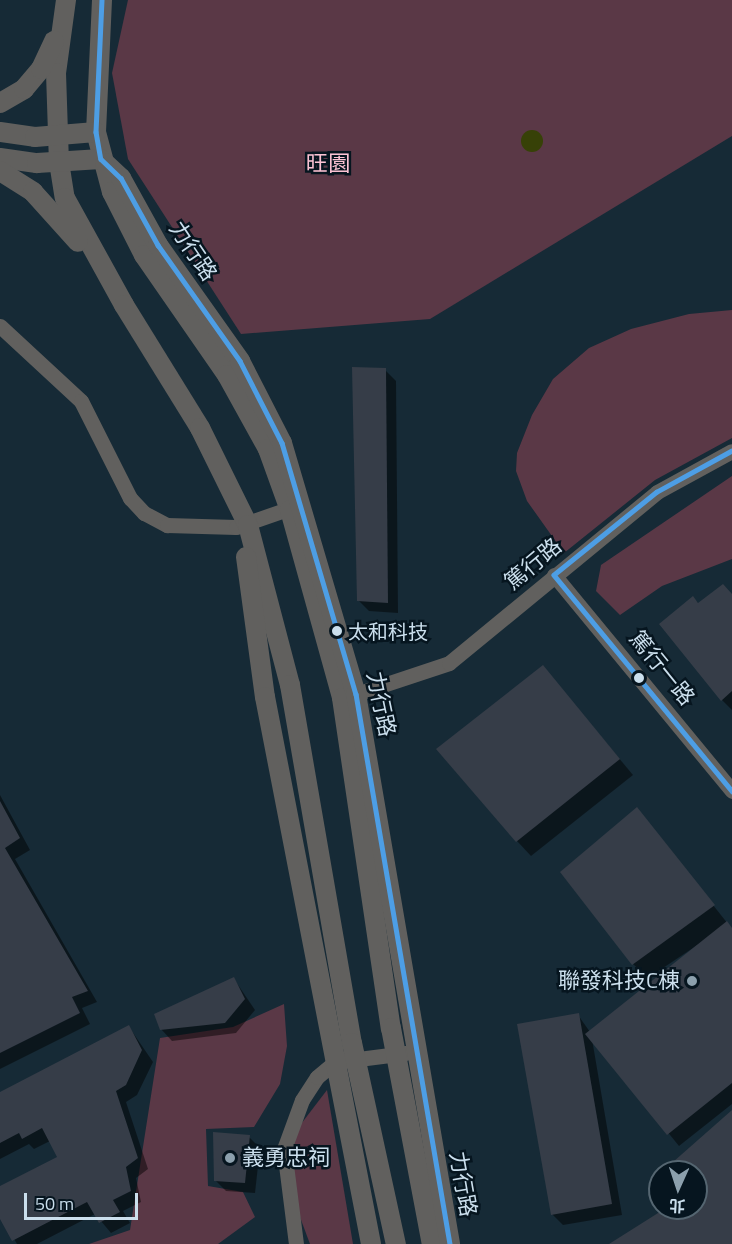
<!DOCTYPE html>
<html>
<head>
<meta charset="utf-8">
<style>
  body { margin:0 }
  #map { position:relative; width:732px; height:1244px; overflow:hidden; background:#162a36; font-family:"Titillium Web","Noto Sans TC",sans-serif }
  div>[style] { position:absolute }
  .green>* { inset:0; background:#5a3846 }
  .water>* { inset:0; background:#374107 }
  .round { border-radius:50% }
  .shadow>* { inset:0; background:#0007 }
  .building>* { inset:0; background:#363d48 }
  .minor>* { height:15px; margin:-7.5px; padding:0 7.5px; transform-origin:7.5px; border-radius:7.5px; background:#61605e }
  .tertiary>* { height:20px; margin:-10px; padding:0 10px; transform-origin:10px; border-radius:10px; background:#61605e }
  .bus-1>* { height:4.5px; margin:-2.25px; padding:0 2.25px; transform-origin:2.25px; border-radius:2.25px; background:#4d9ee5 }
  .dots>* { width:16px; height:16px; translate:-50% -50%; box-sizing:border-box; border:3px solid #06151f; border-radius:50% }
  span { translate:-50% -50%; white-space:nowrap; text-align:center; line-height:1.15; -webkit-text-stroke:5px #06151f; paint-order:stroke }
  .bus-label { font-size:20px; color:#cbdfed }
  .left { translate:0 -50%; text-align:left }
  .park-label { font-size:22px; color:#fbc2d3 }
  .street-label { font-size:22px; color:#cbdfed }
  .poi-label { font-size:22px; color:#cbdfed }
  .right { translate:-100% -50%; text-align:right }
  .north { position:absolute; left:648px; top:1160px; width:60px; height:60px; box-sizing:border-box; background:#06151f; border:2px solid #556671; border-radius:50%; rotate:183deg; font-size:16px; font-weight:700; line-height:24px; text-align:center; color:#cbdfed }
  .north::after { content:''; display:block; margin:auto; width:21px; height:27px; background:#8ca0ad; clip-path:polygon(50% 0,100% 100%,50% 72%,0 100%) }
  .scale { position:absolute; left:24px; top:1193px; width:114px; height:27px; box-sizing:border-box; border:3px solid #cbdfed; border-top:0; padding-left:8px; font-size:18px; line-height:21px; white-space:nowrap; color:#cbdfed; -webkit-text-stroke:4px #06151f; paint-order:stroke }
</style>
</head>
<body>
<div id="map">
  <div class="green">
    <i style="clip-path:polygon(128px 0,732px 0,732px 136px,430px 319px,241px 334px,128px 159px,112px 73px)"></i>
    <i style="clip-path:polygon(732px 310px,732px 438px,655px 480px,564px 553px,527px 501px,516px 471px,517px 453px,532px 415px,553px 379px,589px 348px,631px 329px,689px 314px)"></i>
    <i style="clip-path:polygon(732px 476px,732px 559px,662px 586px,620px 615px,596px 591px,601px 565px)"></i>
    <i style="clip-path:polygon(284px 1004px,287px 1046px,280px 1084px,254px 1127px,206px 1129px,208px 1186px,243px 1192px,255px 1217px,218px 1244px,89px 1244px,130px 1230px,160px 1038px,233px 1027px)"></i>
    <i style="clip-path:polygon(327px 1090px,353px 1244px,310px 1244px,294px 1201px,289px 1147px,301px 1124px)"></i>
  </div>
  <div class="water">
    <i class="round" style="left:521px;top:130px;width:22px;height:22px"></i>
  </div>
  <div class="shadow">
    <i style="clip-path:polygon(385px 370px,396px 381px,398px 613px,369px 611px,358px 600px)"></i>
    <i style="clip-path:polygon(732px 596px,732px 710px,722px 700px,693px 598px,699px 604px)"></i>
    <i style="clip-path:polygon(543px 667px,633px 775px,531px 856px,517px 841px)"></i>
    <i style="clip-path:polygon(0 795px,30px 850px,15px 859px,97px 1002px,82px 1008px,90px 1024px,0 1069px)"></i>
    <i style="clip-path:polygon(637px 809px,732px 929px,732px 1104px,679px 1146px,592px 1039px,622px 1215px,563px 1225px,552px 1214px,578px 1015px,590px 1032px,711px 936px,648px 978px,633px 964px)"></i>
    <i style="clip-path:polygon(234px 979px,255px 1010px,236px 1033px,172px 1041px,161px 1029px)"></i>
    <i style="clip-path:polygon(129px 1027px,153px 1062px,137px 1095px,126px 1102px,148px 1169px,136px 1178px,141px 1202px,123px 1211px,130px 1223px,111px 1233px,95px 1214px,37px 1244px,17px 1244px,0 1215px,0 1187px,59px 1157px,50px 1141px,34px 1149px,29px 1144px,0 1159px,0 1098px)"></i>
    <i style="clip-path:polygon(249px 1137px,260px 1148px,255px 1193px,226px 1191px,215px 1180px)"></i>
  </div>
  <div class="building">
    <i style="clip-path:polygon(352px 367px,386px 368px,388px 603px,357px 601px)"></i>
    <i style="clip-path:polygon(723px 584px,732px 594px,732px 691px,721px 701px,659px 624px,693px 596px,698px 603px)"></i>
    <i style="clip-path:polygon(543px 665px,620px 759px,516px 842px,436px 749px)"></i>
    <i style="clip-path:polygon(0 801px,20px 838px,5px 848px,88px 991px,72px 997px,80px 1013px,0 1053px)"></i>
    <i style="clip-path:polygon(637px 807px,715px 905px,632px 965px,560px 872px)"></i>
    <i style="clip-path:polygon(727px 921px,732px 928px,732px 1083px,667px 1135px,585px 1034px)"></i>
    <i style="clip-path:polygon(234px 977px,245px 999px,225px 1023px,160px 1030px,154px 1014px)"></i>
    <i style="clip-path:polygon(579px 1013px,612px 1204px,551px 1215px,517px 1024px)"></i>
    <i style="clip-path:polygon(129px 1025px,142px 1050px,126px 1085px,116px 1091px,138px 1158px,126px 1167px,131px 1191px,113px 1200px,120px 1212px,99px 1223px,87px 1202px,12px 1241px,0 1219px,0 1186px,57px 1157px,42px 1128px,22px 1139px,19px 1133px,0 1143px,0 1092px)"></i>
    <i style="clip-path:polygon(732px 1110px,732px 1244px,609px 1244px,666px 1208px,696px 1208px,696px 1172px,680px 1172px,673px 1162px)"></i>
    <i style="clip-path:polygon(213px 1132px,250px 1135px,245px 1183px,214px 1181px)"></i>
  </div>
  <div class="minor">
    <i style="left:0;top:326px;width:110px;rotate:42.8deg"></i>
    <i style="left:81px;top:401px;width:109px;rotate:63.2deg"></i>
    <i style="left:130px;top:498px;width:21px;rotate:47deg"></i>
    <i style="left:144px;top:513px;width:26px;rotate:28deg"></i>
    <i style="left:167px;top:525px;width:69px;rotate:1.7deg"></i>
    <i style="left:236px;top:527px;width:67px;rotate:-19.2deg"></i>
    <i style="left:554px;top:575px;width:280px;rotate:50.5deg"></i>
    <i style="left:356px;top:694px;width:98px;rotate:-18.4deg"></i>
    <i style="left:449px;top:663px;width:269px;rotate:-39.4deg"></i>
    <i style="left:657px;top:492px;width:85px;rotate:-28.7deg"></i>
    <i style="left:296px;top:1244px;width:96px;rotate:-97.2deg"></i>
    <i style="left:284px;top:1149px;width:52px;rotate:-69.8deg"></i>
    <i style="left:302px;top:1100px;width:27px;rotate:-57deg"></i>
    <i style="left:317px;top:1077px;width:23px;rotate:-40deg"></i>
    <i style="left:335px;top:1062px;width:71px;rotate:-7.3deg"></i>
  </div>
  <div class="tertiary">
    <i style="left:66px;top:0;width:74px;rotate:97.8deg"></i>
    <i style="left:56px;top:73px;width:89px;rotate:88.1deg"></i>
    <i style="left:59px;top:162px;width:36px;rotate:81deg"></i>
    <i style="left:65px;top:198px;width:122px;rotate:61.1deg"></i>
    <i style="left:124px;top:305px;width:145px;rotate:58.3deg"></i>
    <i style="left:200px;top:428px;width:108px;rotate:63.7deg"></i>
    <i style="left:248px;top:525px;width:165px;rotate:75.3deg"></i>
    <i style="left:290px;top:685px;width:363px;rotate:80.2deg"></i>
    <i style="left:352px;top:1043px;width:206px;rotate:77.7deg"></i>
    <i style="left:102px;top:0;width:132px;rotate:92.6deg"></i>
    <i style="left:96px;top:132px;width:62px;rotate:75.1deg"></i>
    <i style="left:112px;top:192px;width:71px;rotate:63.1deg"></i>
    <i style="left:144px;top:255px;width:146px;rotate:55.3deg"></i>
    <i style="left:227px;top:375px;width:85px;rotate:61deg"></i>
    <i style="left:268px;top:449px;width:65px;rotate:70.2deg"></i>
    <i style="left:290px;top:510px;width:195px;rotate:74.5deg"></i>
    <i style="left:342px;top:698px;width:334px;rotate:81.6deg"></i>
    <i style="left:391px;top:1028px;width:220px;rotate:79.3deg"></i>
    <i style="left:0;top:103px;width:28px;rotate:-30deg"></i>
    <i style="left:24px;top:89px;width:26px;rotate:-50deg"></i>
    <i style="left:41px;top:69px;width:31px;rotate:-65deg"></i>
    <i style="left:0;top:132px;width:35px;rotate:8deg"></i>
    <i style="left:35px;top:137px;width:61px;rotate:-4.7deg"></i>
    <i style="left:0;top:158px;width:37px;rotate:8deg"></i>
    <i style="left:37px;top:163px;width:64px;rotate:-3.6deg"></i>
    <i style="left:105px;top:163px;width:22px;rotate:43deg"></i>
    <i style="left:121px;top:178px;width:77px;rotate:61.1deg"></i>
    <i style="left:158px;top:245px;width:142px;rotate:54.7deg"></i>
    <i style="left:240px;top:361px;width:92px;rotate:62.9deg"></i>
    <i style="left:282px;top:443px;width:262px;rotate:73.6deg"></i>
    <i style="left:356px;top:694px;width:558px;rotate:80.3deg"></i>
    <i style="left:0;top:171px;width:39px;rotate:32deg"></i>
    <i style="left:33px;top:192px;width:67px;rotate:48deg"></i>
    <i style="left:246px;top:557px;width:141px;rotate:82.3deg"></i>
    <i style="left:265px;top:697px;width:557px;rotate:79.03deg"></i>
  </div>
  <div class="bus-1">
    <i style="left:102px;top:0;width:132px;rotate:92.6deg"></i>
    <i style="left:96px;top:132px;width:27px;rotate:80deg"></i>
    <i style="left:101px;top:159px;width:28px;rotate:44deg"></i>
    <i style="left:121px;top:178px;width:77px;rotate:61.1deg"></i>
    <i style="left:158px;top:245px;width:142px;rotate:54.7deg"></i>
    <i style="left:240px;top:361px;width:92px;rotate:62.9deg"></i>
    <i style="left:282px;top:443px;width:262px;rotate:73.6deg"></i>
    <i style="left:356px;top:694px;width:558px;rotate:80.3deg"></i>
    <i style="left:732px;top:451px;width:85px;rotate:151.3deg"></i>
    <i style="left:657px;top:492px;width:132px;rotate:141.1deg"></i>
    <i style="left:554px;top:575px;width:280px;rotate:50.5deg"></i>
  </div>
  <div class="dots">
    <i style="left:337px;top:631px;background:#cbdfed"></i>
    <i style="left:639px;top:678px;background:#cbdfed"></i>
    <i style="left:692px;top:981px;background:#8ca0ad"></i>
    <i style="left:230px;top:1158px;background:#8ca0ad"></i>
  </div>
  <div class="bus-label">
    <span class="left" style="left:348px;top:631px">太和科技</span>
  </div>
  <div class="park-label">
    <span style="left:328px;top:164px">旺園</span>
  </div>
  <div class="street-label">
    <span style="left:193px;top:251px;rotate:56deg">力行路</span>
    <span style="left:533px;top:564px;rotate:-40deg">篤行路</span>
    <span style="left:662px;top:668px;rotate:51deg">篤行一路</span>
    <span style="left:381px;top:704px;rotate:78deg">力行路</span>
    <span style="left:463px;top:1184px;rotate:80deg">力行路</span>
  </div>
  <div class="poi-label">
    <span class="right" style="left:680px;top:981px">聯發科技C棟</span>
    <span class="left" style="left:242px;top:1158px">義勇忠祠</span>
  </div>
  <div class="north">北</div>
  <div class="scale">50 m</div>
</div>
</body>
</html>
